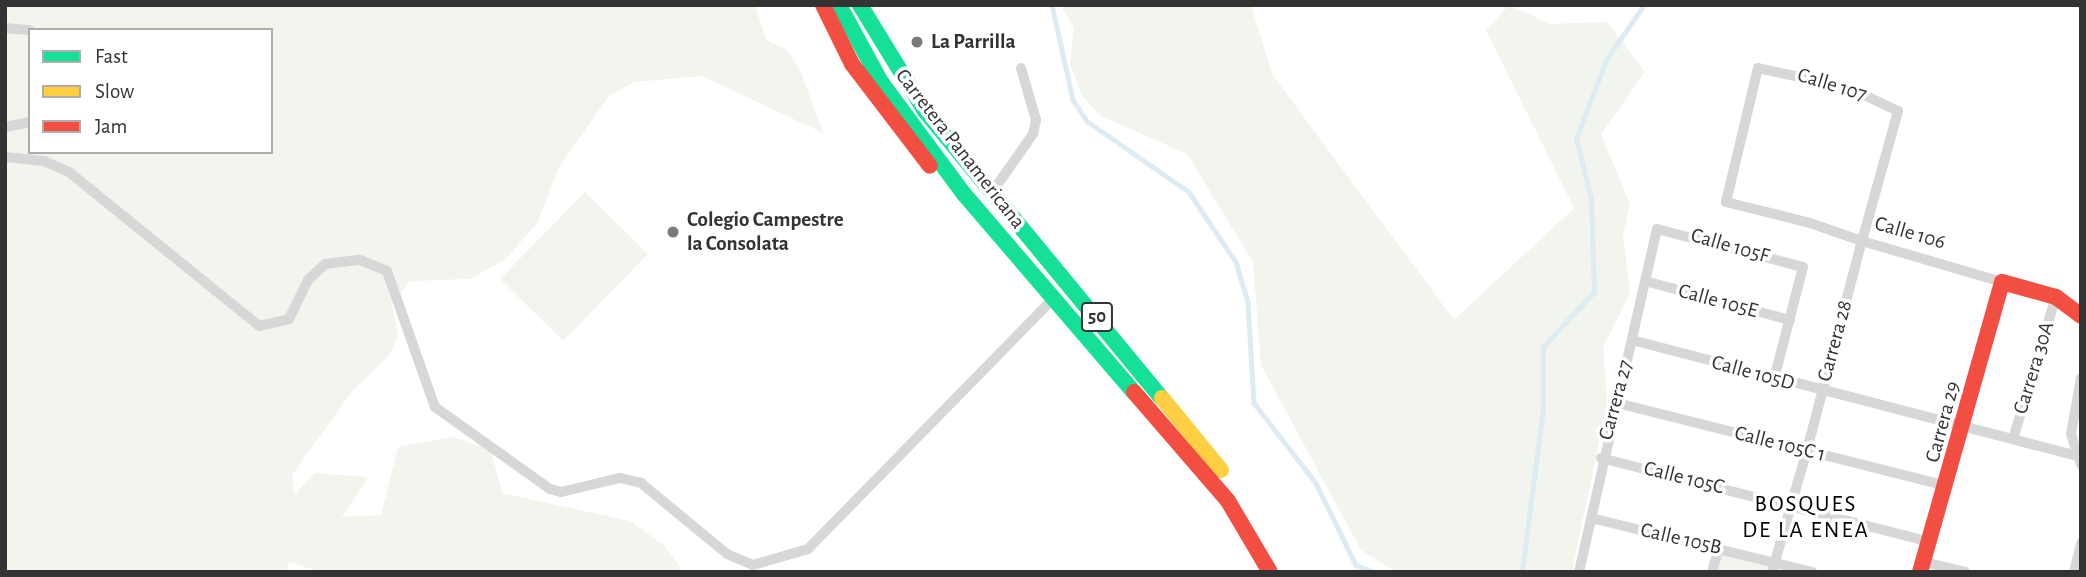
<!DOCTYPE html>
<html>
<head>
<meta charset="utf-8">
<style>
  body { margin:0 }
  #map { position:relative; width:2086px; height:577px; overflow:hidden; background:#fff; font-family:"Alegreya Sans",sans-serif }
  div>[style] { position:absolute }
  .green>* { inset:0; background:#f1f5ed }
  .stream>* { height:4.5px; margin:-2.25px; padding:0 2.25px; transform-origin:2.25px; border-radius:2.25px; background:#ddebf3 }
  .street>* { height:10px; margin:-5px; padding:0 5px; transform-origin:5px; border-radius:5px; background:#d7d7d7 }
  .fast>* { height:16px; margin:-8px; padding:0 8px; transform-origin:8px; border-radius:8px; background:#16e098 }
  .slow>* { height:16px; margin:-8px; padding:0 8px; transform-origin:8px; border-radius:8px; background:#ffcf43 }
  .jam>* { height:16px; margin:-8px; padding:0 8px; transform-origin:8px; border-radius:8px; background:#f24e42 }
  .dots>* { width:19px; height:19px; translate:-50% -50%; box-sizing:border-box; border:4px solid #fff; border-radius:50% }
  span { translate:-50% -50%; white-space:nowrap; text-align:center; line-height:1.15; -webkit-text-stroke:7px #fff; paint-order:stroke }
  .shield-label span { padding:2px 5px; background:#fff; border:2px solid; border-radius:5px; -webkit-text-stroke-width:0 }
  .shield-label { font-size:19px; color:#333; font-weight:700 }
  .poi-label { font-size:21px; color:#333; font-weight:700 }
  .left { translate:0 -50%; text-align:left }
  .street-label { font-size:21px; color:#333 }
  .neighbourhood-label { font-size:23px; color:#000; letter-spacing:2px }
  .frame { position:absolute; inset:0; border:7px solid #333; pointer-events:none }
  .legend { position:absolute; left:28px; top:28px; width:245px; height:126px; box-sizing:border-box; background:#fff; border:2px solid #adadad; margin:0; padding:9px 12px; list-style:none; font-size:21px; color:#333 }
  .legend li { display:flex; align-items:center; gap:14px; height:35px }
  .legend b { width:35px; border:2px solid #adadad }
</style>
</head>
<body>
<div id="map">
  <div class="green">
    <i style="clip-path:polygon(evenodd,5px 5px,755px 5px,766px 40px,786px 49px,800px 70px,823px 133px,702px 76px,634px 82px,609px 96px,559px 167px,537px 223px,506px 259px,470px 279px,410px 281px,392px 305px,398px 334px,389px 356px,353px 390px,292px 475px,294px 495px,315px 473px,368px 477px,342px 517px,381px 515px,398px 447px,453px 437px,491px 450px,502px 493px,630px 521px,665px 546px,683px 572px,321px 572px,289px 562px,286px 572px,5px 572px,5px 5px,30px 30px,271px 30px,271px 152px,30px 152px,30px 30px)"></i>
    <i style="clip-path:polygon(1061px 5px,1251px 5px,1272px 74px,1454px 320px,1574px 208px,1486px 30px,1509px 5px,1550px 24px,1607px 22px,1645px 72px,1601px 134px,1630px 204px,1623px 234px,1630px 294px,1603px 347px,1607px 403px,1572px 572px,1396px 572px,1361px 550px,1261px 365px,1253px 262px,1187px 154px,1101px 116px,1083px 97px,1070px 64px,1074px 28px)"></i>
    <i style="clip-path:polygon(585px 192px,648px 254px,563px 341px,500px 279px)"></i>
    <i style="clip-path:polygon(1719px 547px,1775px 563px,1772px 572px,1712px 572px)"></i>
  </div>
  <div class="stream">
    <i style="left:720px;top:5px;width:19px"></i>
    <i style="left:1052px;top:5px;width:97px;rotate:77.5deg"></i>
    <i style="left:1073px;top:100px;width:25px;rotate:56deg"></i>
    <i style="left:1087px;top:121px;width:124px;rotate:34.8deg"></i>
    <i style="left:1189px;top:192px;width:84px;rotate:56.1deg"></i>
    <i style="left:1236px;top:262px;width:42px;rotate:73.3deg"></i>
    <i style="left:1248px;top:302px;width:101px;rotate:86.6deg"></i>
    <i style="left:1254px;top:403px;width:101px;rotate:52.2deg"></i>
    <i style="left:1316px;top:483px;width:91px;rotate:64deg"></i>
    <i style="left:1356px;top:565px;width:19px;rotate:21deg"></i>
    <i style="left:1522px;top:572px;width:166px;rotate:-82.7deg"></i>
    <i style="left:1543px;top:407px;width:60px;rotate:-90deg"></i>
    <i style="left:1543px;top:347px;width:75px;rotate:-47.2deg"></i>
    <i style="left:1594px;top:292px;width:93px;rotate:-91.8deg"></i>
    <i style="left:1591px;top:199px;width:62px;rotate:-104deg"></i>
    <i style="left:1576px;top:139px;width:85px;rotate:-69.2deg"></i>
    <i style="left:1606px;top:60px;width:67px;rotate:-55.4deg"></i>
  </div>
  <div class="street">
    <i style="left:5px;top:28px;width:25px;rotate:5deg"></i>
    <i style="left:5px;top:127px;width:25px;rotate:-11deg"></i>
    <i style="left:5px;top:157px;width:39px;rotate:6deg"></i>
    <i style="left:44px;top:161px;width:27px;rotate:24deg"></i>
    <i style="left:69px;top:172px;width:245px;rotate:39deg"></i>
    <i style="left:259px;top:326px;width:31px;rotate:-13deg"></i>
    <i style="left:289px;top:319px;width:43px;rotate:-64deg"></i>
    <i style="left:308px;top:280px;width:23px;rotate:-43deg"></i>
    <i style="left:325px;top:264px;width:35px;rotate:-7deg"></i>
    <i style="left:360px;top:260px;width:29px;rotate:22deg"></i>
    <i style="left:387px;top:271px;width:144px;rotate:70.6deg"></i>
    <i style="left:435px;top:407px;width:141px;rotate:35.5deg"></i>
    <i style="left:550px;top:489px;width:11px;rotate:15deg"></i>
    <i style="left:561px;top:492px;width:61px;rotate:-13.3deg"></i>
    <i style="left:620px;top:478px;width:22px;rotate:13deg"></i>
    <i style="left:641px;top:483px;width:112px;rotate:39.5deg"></i>
    <i style="left:727px;top:554px;width:28px;rotate:23deg"></i>
    <i style="left:753px;top:565px;width:57px;rotate:-16.2deg"></i>
    <i style="left:808px;top:549px;width:354px;rotate:-45.6deg"></i>
    <i style="left:993px;top:191px;width:70px;rotate:-54.9deg"></i>
    <i style="left:1033px;top:134px;width:14px;rotate:-78deg"></i>
    <i style="left:1036px;top:120px;width:54px;rotate:-106.1deg"></i>
    <i style="left:1645px;top:281px;width:150px;rotate:15.1deg"></i>
    <i style="left:1632px;top:340px;width:461px;rotate:14.6deg"></i>
    <i style="left:2081px;top:378px;width:57px;rotate:100.1deg"></i>
    <i style="left:2071px;top:434px;width:32px;rotate:72deg"></i>
    <i style="left:1613px;top:402px;width:344px;rotate:14.1deg"></i>
    <i style="left:2013px;top:439px;width:148px;rotate:-73.2deg"></i>
    <i style="left:1601px;top:458px;width:341px;rotate:14.3deg"></i>
    <i style="left:1591px;top:518px;width:228px;rotate:13.7deg"></i>
    <i style="left:1924px;top:562px;width:42px;rotate:13.7deg"></i>
    <i style="left:1579px;top:572px;width:352px;rotate:-77.2deg"></i>
    <i style="left:1657px;top:229px;width:151px;rotate:14.6deg"></i>
    <i style="left:1803px;top:267px;width:116px;rotate:104.5deg"></i>
    <i style="left:1712px;top:572px;width:26px;rotate:-74deg"></i>
    <i style="left:1772px;top:572px;width:127px;rotate:-74deg"></i>
    <i style="left:1807px;top:450px;width:216px;rotate:-75.3deg"></i>
    <i style="left:1862px;top:241px;width:135px;rotate:-74.5deg"></i>
    <i style="left:1898px;top:111px;width:54px;rotate:-154.9deg"></i>
    <i style="left:1849px;top:88px;width:93px;rotate:-167.6deg"></i>
    <i style="left:1758px;top:68px;width:138px;rotate:103.4deg"></i>
    <i style="left:1726px;top:202px;width:87px;rotate:14deg"></i>
    <i style="left:1810px;top:223px;width:55px;rotate:19.1deg"></i>
    <i style="left:1862px;top:241px;width:146px;rotate:16.3deg"></i>
    <i style="left:2074px;top:572px;width:30px;rotate:-76deg"></i>
  </div>
  <div class="fast">
    <i style="left:839px;top:5px;width:88px;rotate:61.4deg"></i>
    <i style="left:881px;top:82px;width:139px;rotate:53.5deg"></i>
    <i style="left:964px;top:194px;width:261px;rotate:49.4deg"></i>
    <i style="left:860px;top:5px;width:124px;rotate:58.5deg"></i>
    <i style="left:925px;top:111px;width:372px;rotate:50.5deg"></i>
  </div>
  <div class="slow">
    <i style="left:1162px;top:398px;width:93px;rotate:50.7deg"></i>
  </div>
  <div class="jam">
    <i style="left:823px;top:5px;width:66px;rotate:63.8deg"></i>
    <i style="left:852px;top:64px;width:128px;rotate:52.6deg"></i>
    <i style="left:1134px;top:392px;width:144px;rotate:49.2deg"></i>
    <i style="left:1228px;top:501px;width:82px;rotate:59.4deg"></i>
    <i style="left:1920px;top:572px;width:301px;rotate:-74.2deg"></i>
    <i style="left:2002px;top:282px;width:56px;rotate:15.5deg"></i>
    <i style="left:2056px;top:297px;width:31px;rotate:37deg"></i>
  </div>
  <div class="dots">
    <i style="left:917px;top:42px;background:#7a7a7a"></i>
    <i style="left:673px;top:232px;background:#7a7a7a"></i>
  </div>
  <div class="shield-label">
    <span style="left:1097px;top:317px">50</span>
  </div>
  <div class="poi-label">
    <span class="left" style="left:931px;top:42px">La Parrilla</span>
    <span class="left" style="left:687px;top:232px">Colegio Campestre<br>la Consolata</span>
  </div>
  <div class="street-label">
    <span style="left:1832px;top:85px;rotate:17deg">Calle 107</span>
    <span style="left:960px;top:149px;rotate:52deg">Carretera Panamericana</span>
    <span style="left:1910px;top:233px;rotate:16deg">Calle 106</span>
    <span style="left:1730px;top:246px;rotate:16deg">Calle 105F</span>
    <span style="left:1718px;top:301px;rotate:15deg">Calle 105E</span>
    <span style="left:1835px;top:341px;rotate:-75deg">Carrera 28</span>
    <span style="left:2034px;top:368px;rotate:-73deg">Carrera 30A</span>
    <span style="left:1753px;top:373px;rotate:15deg">Calle 105D</span>
    <span style="left:1616px;top:400px;rotate:-75deg">Carrera 27</span>
    <span style="left:1943px;top:422px;rotate:-75deg">Carrera 29</span>
    <span style="left:1780px;top:444px;rotate:14deg">Calle 105C 1</span>
    <span style="left:1684px;top:478px;rotate:14deg">Calle 105C</span>
    <span style="left:1681px;top:539px;rotate:13deg">Calle 105B</span>
  </div>
  <div class="neighbourhood-label">
    <span style="left:1806px;top:518px">BOSQUES<br>DE LA ENEA</span>
  </div>
  <div class="frame"></div>
  <ul class="legend">
  <li><b style="height:9px;background:#16e098"></b>Fast</li>
  <li><b style="height:9px;background:#ffcf43"></b>Slow</li>
  <li><b style="height:9px;background:#f24e42"></b>Jam</li>
  </ul>
</div>
</body>
</html>
